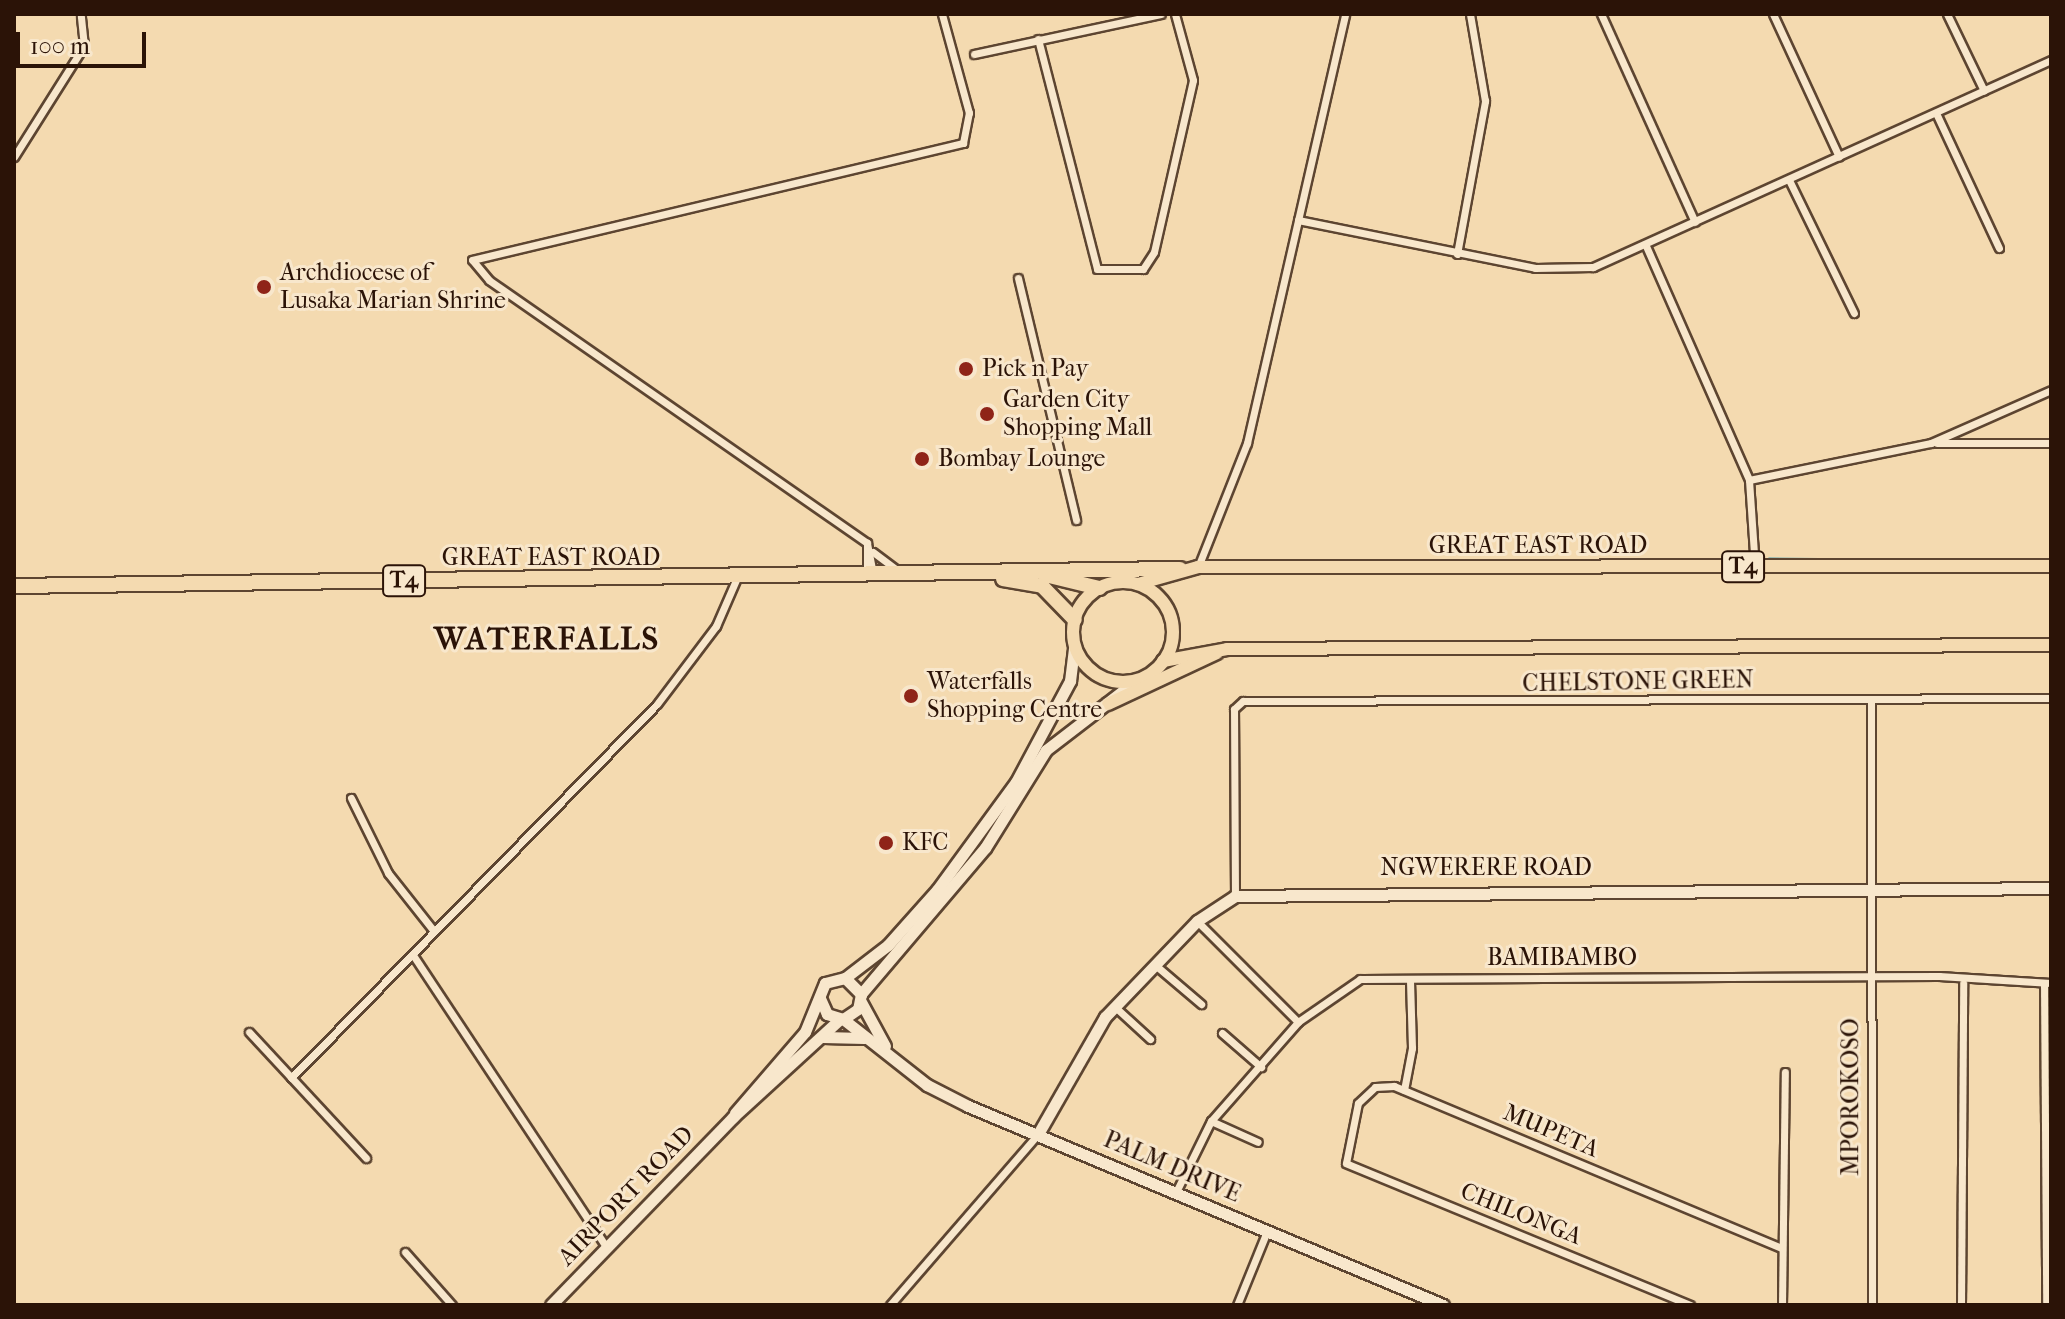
<!DOCTYPE html>
<html>
<head>
<meta charset="utf-8">
<style>
  body { margin:0 }
  #map { position:relative; width:2065px; height:1319px; overflow:hidden; background:#f4dab0; font-family:"IM FELL French Canon",serif }
  div>[style] { position:absolute }
  .stream>* { height:3px; margin:-1.5px; padding:0 1.5px; transform-origin:1.5px; border-radius:1.5px; background:#9cbaaf }
  .roads { filter:drop-shadow(2px 0 #5d4531) drop-shadow(-2px 0 #5d4531) drop-shadow(0 2px #5d4531) drop-shadow(0 -2px #5d4531) }
  .street>* { height:7px; margin:-3.5px; padding:0 3.5px; transform-origin:3.5px; border-radius:3.5px; background:#f8e7cc }
  .secondary>* { height:11px; margin:-5.5px; padding:0 5.5px; transform-origin:5.5px; border-radius:5.5px; background:#f8e7cc }
  .primary>* { height:12px; margin:-6px; padding:0 6px; transform-origin:6px; border-radius:6px; background:#f4dab0 }
  .primary>.ring { margin:-6px; padding:0; box-sizing:content-box; background:none; border:12px solid #f4dab0; border-radius:50% }
  .highway>* { height:14px; margin:-7px; padding:0 7px; transform-origin:7px; border-radius:7px; background:#f4dab0 }
  .dots>* { width:22px; height:22px; translate:-50% -50%; box-sizing:border-box; border:4px solid #f8e7cc; border-radius:50% }
  span { translate:-50% -50%; white-space:nowrap; text-align:center; line-height:1.15; -webkit-text-stroke:6px #f8e7cc; paint-order:stroke }
  .shield-label span { padding:2px 6px; background:#f8e7cc; border:2px solid; border-radius:6px; -webkit-text-stroke-width:0 }
  .shield-label { font-size:22px; color:#2b1307; font-weight:700 }
  .poi-label { font-size:24px; color:#2b1307 }
  .left { translate:0 -50%; text-align:left }
  .street-label { font-size:24px; color:#2b1307 }
  .district-label { font-size:32px; color:#2b1307; font-weight:700; letter-spacing:2px }
  .frame { position:absolute; inset:0; border:16px solid #2b1307; pointer-events:none }
  .scale { position:absolute; left:16px; top:32px; width:130px; height:36px; box-sizing:border-box; border:4px solid #2b1307; border-top:0; padding-left:10px; font-size:24px; line-height:28px; white-space:nowrap; color:#2b1307; -webkit-text-stroke:6px #f8e7cc; paint-order:stroke }
</style>
</head>
<body>
<div id="map">
  <div class="stream">
    <i style="left:1769px;top:558px;width:104px;rotate:1.1deg"></i>
    <i style="left:1726px;top:560px;width:21px;rotate:-11deg"></i>
    <i style="left:1952px;top:560px;width:21px"></i>
    <i style="left:2008px;top:560px;width:43px"></i>
    <i style="left:1310px;top:561px;width:113px"></i>
    <i style="left:1462px;top:561px;width:57px"></i>
  </div>
  <div class="roads">
    <div class="street">
      <i style="left:1601px;top:14px;width:228px;rotate:65.7deg"></i>
      <i style="left:1773px;top:14px;width:157px;rotate:65.2deg"></i>
      <i style="left:1947px;top:14px;width:85px;rotate:64.3deg"></i>
      <i style="left:1038px;top:39px;width:237px;rotate:75.6deg"></i>
      <i style="left:1097px;top:269px;width:46px"></i>
      <i style="left:1143px;top:269px;width:20px;rotate:-57deg"></i>
      <i style="left:1154px;top:252px;width:176px;rotate:-77.2deg"></i>
      <i style="left:1193px;top:80px;width:68px;rotate:-105.3deg"></i>
      <i style="left:974px;top:54px;width:191px;rotate:-12.1deg"></i>
      <i style="left:1936px;top:113px;width:149px;rotate:65deg"></i>
      <i style="left:14px;top:157px;width:131px;rotate:-57.8deg"></i>
      <i style="left:84px;top:46px;width:30px;rotate:-96deg"></i>
      <i style="left:1789px;top:180px;width:148px;rotate:64deg"></i>
      <i style="left:1298px;top:220px;width:242px;rotate:11.4deg"></i>
      <i style="left:1535px;top:268px;width:58px;rotate:-1deg"></i>
      <i style="left:1593px;top:267px;width:503px;rotate:-24.32deg"></i>
      <i style="left:1646px;top:246px;width:256px;rotate:66.2deg"></i>
      <i style="left:1749px;top:480px;width:87px;rotate:86.1deg"></i>
      <i style="left:1457px;top:254px;width:156px;rotate:-79.6deg"></i>
      <i style="left:1485px;top:101px;width:88px;rotate:-99.8deg"></i>
      <i style="left:1018px;top:278px;width:249px;rotate:76.5deg"></i>
      <i style="left:1937px;top:443px;width:114px"></i>
      <i style="left:1749px;top:480px;width:186px;rotate:-11.5deg"></i>
      <i style="left:1931px;top:443px;width:131px;rotate:-23.8deg"></i>
      <i style="left:867px;top:544px;width:30px;rotate:90deg"></i>
      <i style="left:873px;top:552px;width:30px;rotate:37deg"></i>
      <i style="left:1198px;top:567px;width:133px;rotate:-68.4deg"></i>
      <i style="left:1247px;top:443px;width:440px;rotate:-77.1deg"></i>
      <i style="left:873px;top:574px;width:32px;rotate:-101deg"></i>
      <i style="left:867px;top:543px;width:460px;rotate:-145.2deg"></i>
      <i style="left:489px;top:280px;width:26px;rotate:-130deg"></i>
      <i style="left:472px;top:260px;width:505px;rotate:-13.4deg"></i>
      <i style="left:963px;top:143px;width:31px;rotate:-79deg"></i>
      <i style="left:969px;top:113px;width:103px;rotate:-105.3deg"></i>
      <i style="left:1871px;top:699px;width:606px;rotate:89.91deg"></i>
      <i style="left:351px;top:798px;width:84px;rotate:63.7deg"></i>
      <i style="left:388px;top:873px;width:73px;rotate:51.7deg"></i>
      <i style="left:1235px;top:896px;width:187px;rotate:-90.3deg"></i>
      <i style="left:1234px;top:709px;width:12px;rotate:-42deg"></i>
      <i style="left:1243px;top:701px;width:808px;rotate:-0.21deg"></i>
      <i style="left:1197px;top:921px;width:143px;rotate:45deg"></i>
      <i style="left:413px;top:955px;width:350px;rotate:56.5deg"></i>
      <i style="left:1154px;top:964px;width:62px;rotate:40.4deg"></i>
      <i style="left:2044px;top:983px;width:322px;rotate:89.6deg"></i>
      <i style="left:1114px;top:1006px;width:49px;rotate:42.5deg"></i>
      <i style="left:249px;top:1032px;width:172px;rotate:47.1deg"></i>
      <i style="left:1222px;top:1033px;width:52px;rotate:41.1deg"></i>
      <i style="left:291px;top:1078px;width:523px;rotate:-45.62deg"></i>
      <i style="left:657px;top:704px;width:98px;rotate:-52.9deg"></i>
      <i style="left:716px;top:626px;width:50px;rotate:-66.5deg"></i>
      <i style="left:1404px;top:1090px;width:43px;rotate:-79.2deg"></i>
      <i style="left:1412px;top:1048px;width:69px;rotate:-91.7deg"></i>
      <i style="left:1211px;top:1121px;width:51px;rotate:24.1deg"></i>
      <i style="left:1176px;top:1192px;width:79px;rotate:-63.8deg"></i>
      <i style="left:1211px;top:1121px;width:132px;rotate:-48.7deg"></i>
      <i style="left:1298px;top:1022px;width:75px;rotate:-34.7deg"></i>
      <i style="left:1360px;top:979px;width:579px;rotate:-0.3deg"></i>
      <i style="left:1939px;top:976px;width:112px;rotate:3.6deg"></i>
      <i style="left:405px;top:1252px;width:71px;rotate:48.4deg"></i>
      <i style="left:890px;top:1305px;width:226px;rotate:-49.1deg"></i>
      <i style="left:1237px;top:1305px;width:80px;rotate:-67.9deg"></i>
      <i style="left:1690px;top:1305px;width:372px;rotate:-157.6deg"></i>
      <i style="left:1346px;top:1163px;width:61px;rotate:-78.7deg"></i>
      <i style="left:1358px;top:1103px;width:23px;rotate:-43deg"></i>
      <i style="left:1375px;top:1087px;width:19px;rotate:-3deg"></i>
      <i style="left:1394px;top:1086px;width:420px;rotate:22.7deg"></i>
      <i style="left:1782px;top:1305px;width:233px;rotate:-89.3deg"></i>
      <i style="left:1961px;top:1305px;width:322px;rotate:-89.6deg"></i>
    </div>
    <div class="secondary">
      <i style="left:845px;top:978px;width:54px;rotate:-37.5deg"></i>
      <i style="left:888px;top:945px;width:74px;rotate:-48.3deg"></i>
      <i style="left:937px;top:890px;width:134px;rotate:-53.8deg"></i>
      <i style="left:1016px;top:782px;width:115px;rotate:-61.9deg"></i>
      <i style="left:1070px;top:681px;width:35px;rotate:-83deg"></i>
      <i style="left:861px;top:994px;width:192px;rotate:-49.7deg"></i>
      <i style="left:985px;top:848px;width:115px;rotate:-58.1deg"></i>
      <i style="left:1046px;top:750px;width:115px;rotate:-37.6deg"></i>
      <i style="left:861px;top:1002px;width:50px;rotate:61.4deg"></i>
      <i style="left:843px;top:1019px;width:107px;rotate:38.2deg"></i>
      <i style="left:927px;top:1085px;width:46px;rotate:27.1deg"></i>
      <i style="left:968px;top:1106px;width:515px;rotate:22.73deg"></i>
      <i style="left:823px;top:1037px;width:41px;rotate:1.4deg"></i>
      <i style="left:735px;top:1113px;width:107px;rotate:-49.2deg"></i>
      <i style="left:805px;top:1032px;width:53px;rotate:-67.8deg"></i>
      <i style="left:825px;top:983px;width:21px;rotate:-14deg"></i>
      <i style="left:845px;top:978px;width:23px;rotate:45deg"></i>
      <i style="left:861px;top:994px;width:15px;rotate:101deg"></i>
      <i style="left:858px;top:1009px;width:18px;rotate:146deg"></i>
      <i style="left:843px;top:1019px;width:17px;rotate:-163deg"></i>
      <i style="left:827px;top:1014px;width:17px;rotate:-114deg"></i>
      <i style="left:1038px;top:1134px;width:135px;rotate:-60.2deg"></i>
      <i style="left:1105px;top:1017px;width:133px;rotate:-46.2deg"></i>
      <i style="left:1197px;top:921px;width:45px;rotate:-33.3deg"></i>
      <i style="left:1235px;top:896px;width:816px;rotate:-0.56deg"></i>
      <i style="left:551px;top:1305px;width:262px;rotate:-45.9deg"></i>
      <i style="left:733px;top:1117px;width:145px;rotate:-42.5deg"></i>
    </div>
    <div class="primary">
      <i class="ring" style="left:1073px;top:582px;width:88px;height:88px"></i>
      <i style="left:1138px;top:584px;width:62px;rotate:-15.8deg"></i>
      <i style="left:1198px;top:567px;width:853px;rotate:-0.07deg"></i>
      <i style="left:1163px;top:661px;width:65px;rotate:-10.6deg"></i>
      <i style="left:1227px;top:649px;width:824px;rotate:-0.28deg"></i>
      <i style="left:1108px;top:704px;width:120px;rotate:-25.1deg"></i>
    </div>
    <div class="highway">
      <i style="left:1045px;top:575px;width:56px;rotate:13.5deg"></i>
      <i style="left:1003px;top:579px;width:40px;rotate:10deg"></i>
      <i style="left:1042px;top:586px;width:47px;rotate:45.9deg"></i>
      <i style="left:14px;top:586px;width:1166px;rotate:-0.84deg"></i>
    </div>
  </div>
  <div class="dots">
    <i style="left:264px;top:287px;background:#8f2418"></i>
    <i style="left:966px;top:369px;background:#8f2418"></i>
    <i style="left:987px;top:414px;background:#8f2418"></i>
    <i style="left:922px;top:459px;background:#8f2418"></i>
    <i style="left:911px;top:696px;background:#8f2418"></i>
    <i style="left:886px;top:843px;background:#8f2418"></i>
  </div>
  <div class="shield-label">
    <span style="left:1743px;top:567px">T4</span>
    <span style="left:404px;top:581px">T4</span>
  </div>
  <div class="poi-label">
    <span class="left" style="left:280px;top:287px">Archdiocese of<br>Lusaka Marian Shrine</span>
    <span class="left" style="left:982px;top:369px">Pick n Pay</span>
    <span class="left" style="left:1003px;top:414px">Garden City<br>Shopping Mall</span>
    <span class="left" style="left:938px;top:459px">Bombay Lounge</span>
    <span class="left" style="left:927px;top:696px">Waterfalls<br>Shopping Centre</span>
    <span class="left" style="left:902px;top:843px">KFC</span>
  </div>
  <div class="street-label">
    <span style="left:1538px;top:546px">GREAT EAST ROAD</span>
    <span style="left:551px;top:558px">GREAT EAST ROAD</span>
    <span style="left:1638px;top:682px;rotate:-1deg">CHELSTONE GREEN</span>
    <span style="left:1486px;top:868px">NGWERERE ROAD</span>
    <span style="left:1562px;top:958px">BAMIBAMBO</span>
    <span style="left:1851px;top:1097px;rotate:-90deg">MPOROKOSO</span>
    <span style="left:1551px;top:1131px;rotate:23deg">MUPETA</span>
    <span style="left:1172px;top:1167px;rotate:23deg">PALM DRIVE</span>
    <span style="left:626px;top:1196px;rotate:-46deg">AIRPORT ROAD</span>
    <span style="left:1521px;top:1214px;rotate:22deg">CHILONGA</span>
  </div>
  <div class="district-label">
    <span style="left:547px;top:639px">WATERFALLS</span>
  </div>
  <div class="frame"></div>
  <div class="scale">100 m</div>
</div>
</body>
</html>
